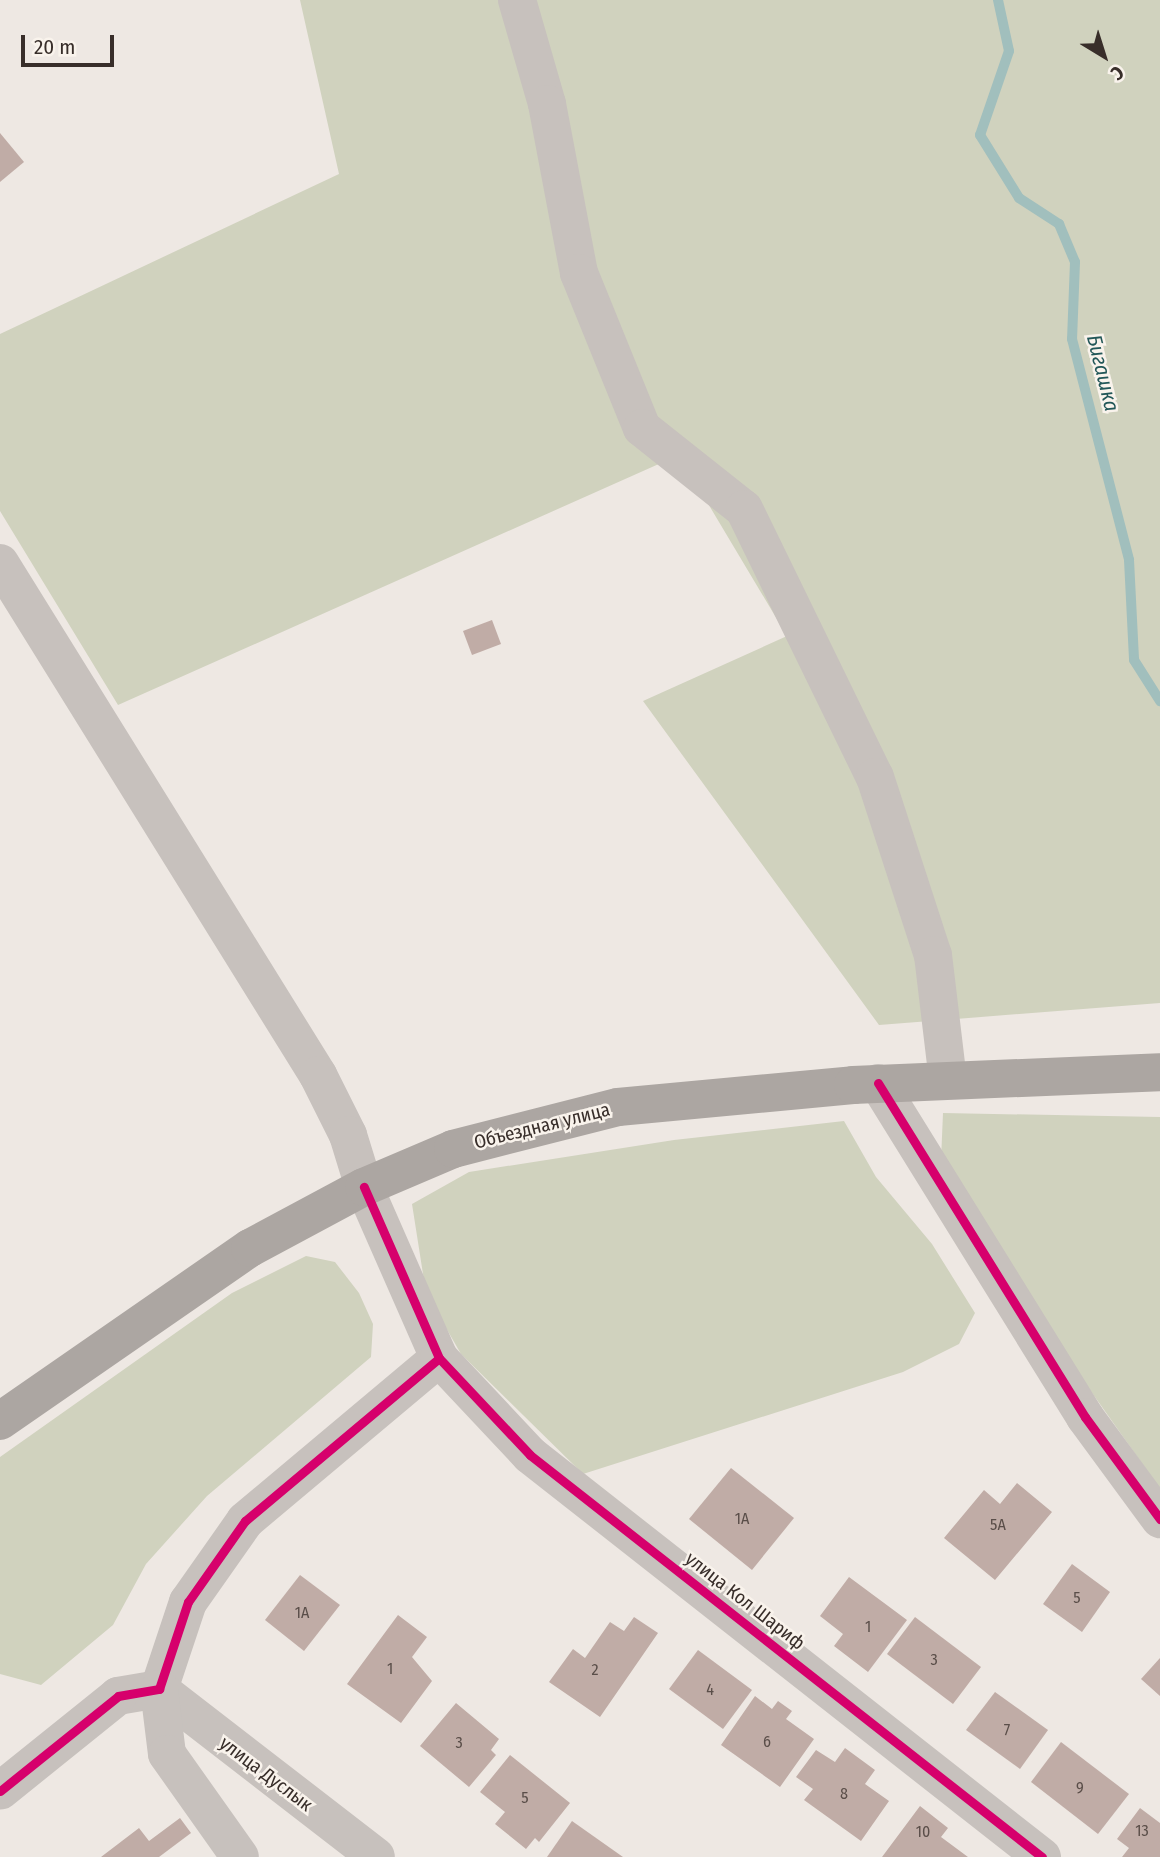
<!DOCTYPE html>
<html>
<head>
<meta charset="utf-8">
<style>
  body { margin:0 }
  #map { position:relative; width:1160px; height:1857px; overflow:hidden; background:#eee8e3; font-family:"Fira Sans Condensed",sans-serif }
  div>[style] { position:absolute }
  .green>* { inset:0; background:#d0d2be }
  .stream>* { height:10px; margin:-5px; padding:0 5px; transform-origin:5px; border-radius:5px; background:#a1bfbd }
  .building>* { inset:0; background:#c0aca6 }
  .minor>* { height:38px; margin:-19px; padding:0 19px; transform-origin:19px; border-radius:19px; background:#c7c1bd }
  .major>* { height:38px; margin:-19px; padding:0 19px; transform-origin:19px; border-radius:19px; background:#aca6a2 }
  .cycleway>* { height:9px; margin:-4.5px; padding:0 4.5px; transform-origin:4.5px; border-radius:4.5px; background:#d6006c }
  span { translate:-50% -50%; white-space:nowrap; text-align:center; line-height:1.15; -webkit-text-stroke:5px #f9f3ec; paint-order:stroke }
  .number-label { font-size:16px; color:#5a4e49 }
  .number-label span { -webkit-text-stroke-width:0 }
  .street-label { font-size:19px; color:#382e2a }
  .water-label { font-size:21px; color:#225758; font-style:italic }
  .north { position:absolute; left:1069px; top:21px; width:70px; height:70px; -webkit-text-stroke:5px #f9f3ec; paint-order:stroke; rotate:142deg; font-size:19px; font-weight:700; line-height:28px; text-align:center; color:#382e2a }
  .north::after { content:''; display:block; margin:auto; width:24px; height:32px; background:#382e2a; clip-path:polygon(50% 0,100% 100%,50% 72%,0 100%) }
  .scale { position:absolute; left:21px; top:35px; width:93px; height:32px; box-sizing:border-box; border:4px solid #382e2a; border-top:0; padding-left:9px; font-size:21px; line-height:24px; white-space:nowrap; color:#382e2a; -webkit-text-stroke:5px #f9f3ec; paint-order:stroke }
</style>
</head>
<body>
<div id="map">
  <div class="green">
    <i style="clip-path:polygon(300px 0,1160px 0,1160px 1003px,879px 1025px,643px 701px,787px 636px,679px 455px,118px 705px,0 511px,0 334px,339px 174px)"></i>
    <i style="clip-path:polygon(943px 1113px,1160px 1117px,1160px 1489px,1054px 1339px,941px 1160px)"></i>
    <i style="clip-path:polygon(844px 1121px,876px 1177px,932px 1244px,975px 1313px,959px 1344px,903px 1372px,583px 1474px,461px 1354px,426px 1293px,412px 1204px,469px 1172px,674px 1140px)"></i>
    <i style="clip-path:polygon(306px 1256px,335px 1262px,359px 1293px,373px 1324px,371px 1357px,207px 1496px,146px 1564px,113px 1625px,41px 1685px,0 1674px,0 1457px,232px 1293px)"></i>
  </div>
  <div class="stream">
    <i style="left:998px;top:0;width:52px;rotate:77.8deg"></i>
    <i style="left:1009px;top:51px;width:89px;rotate:109deg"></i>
    <i style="left:980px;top:135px;width:74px;rotate:58.2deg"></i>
    <i style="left:1019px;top:198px;width:48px;rotate:33deg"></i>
    <i style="left:1059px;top:224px;width:41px;rotate:67.2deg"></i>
    <i style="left:1075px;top:262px;width:77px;rotate:92.2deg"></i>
    <i style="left:1072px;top:339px;width:228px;rotate:75.5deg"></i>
    <i style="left:1129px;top:560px;width:100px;rotate:87.1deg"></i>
    <i style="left:1134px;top:660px;width:49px;rotate:57.6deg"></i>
  </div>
  <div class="building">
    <i style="clip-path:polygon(0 133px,24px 162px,0 182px)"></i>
    <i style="clip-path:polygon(492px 620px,501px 644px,472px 655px,463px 631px)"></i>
    <i style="clip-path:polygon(731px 1468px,794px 1518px,752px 1570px,689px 1519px)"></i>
    <i style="clip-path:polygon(1017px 1483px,1052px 1512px,995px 1580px,944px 1538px,984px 1490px,1000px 1504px)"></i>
    <i style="clip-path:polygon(1072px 1564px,1110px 1592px,1082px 1632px,1043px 1604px)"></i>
    <i style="clip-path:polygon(300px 1575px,340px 1605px,304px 1651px,265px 1620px)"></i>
    <i style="clip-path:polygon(849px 1577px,907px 1620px,868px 1672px,834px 1646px,843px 1634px,820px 1616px)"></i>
    <i style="clip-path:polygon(398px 1615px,427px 1637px,412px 1657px,432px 1681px,401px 1723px,347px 1684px)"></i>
    <i style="clip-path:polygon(634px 1617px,658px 1633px,600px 1717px,549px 1682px,573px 1649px,585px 1658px,610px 1622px,624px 1631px)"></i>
    <i style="clip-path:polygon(915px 1617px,981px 1667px,953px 1704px,887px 1654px)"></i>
    <i style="clip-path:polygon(698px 1650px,752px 1690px,723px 1729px,669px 1689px)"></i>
    <i style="clip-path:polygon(1160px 1658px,1160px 1696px,1141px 1679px)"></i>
    <i style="clip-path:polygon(995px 1692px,1048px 1730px,1020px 1769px,966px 1730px)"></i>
    <i style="clip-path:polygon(755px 1696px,772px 1709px,778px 1701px,792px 1711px,786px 1719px,814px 1739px,780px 1787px,721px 1745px)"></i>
    <i style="clip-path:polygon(456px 1703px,499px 1739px,491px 1750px,496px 1755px,469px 1787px,420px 1746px)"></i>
    <i style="clip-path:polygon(1061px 1742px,1129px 1794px,1098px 1834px,1031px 1782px)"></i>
    <i style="clip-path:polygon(845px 1748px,875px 1770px,865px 1784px,889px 1801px,861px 1841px,804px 1800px,813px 1789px,796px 1777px,816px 1750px,835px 1762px)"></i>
    <i style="clip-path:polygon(510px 1755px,570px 1803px,539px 1842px,535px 1838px,526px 1849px,495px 1824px,505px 1812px,480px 1792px)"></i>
    <i style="clip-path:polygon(920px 1806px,948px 1828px,941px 1837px,968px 1857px,882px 1857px)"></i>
    <i style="clip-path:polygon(1140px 1808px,1160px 1823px,1160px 1857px,1122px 1857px,1129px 1848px,1117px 1839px)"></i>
    <i style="clip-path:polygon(180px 1818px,191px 1833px,159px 1857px,101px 1857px,139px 1828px,149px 1841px)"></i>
    <i style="clip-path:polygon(572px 1821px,623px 1857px,547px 1857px)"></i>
  </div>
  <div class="minor">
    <i style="left:517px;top:0;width:108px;rotate:73.9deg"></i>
    <i style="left:547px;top:104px;width:172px;rotate:79.3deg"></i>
    <i style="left:579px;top:273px;width:167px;rotate:67.9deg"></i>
    <i style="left:642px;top:428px;width:130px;rotate:38.5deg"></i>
    <i style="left:744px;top:509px;width:298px;rotate:64deg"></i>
    <i style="left:875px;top:777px;width:187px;rotate:72deg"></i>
    <i style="left:933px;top:955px;width:126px;rotate:83.2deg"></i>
    <i style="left:0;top:563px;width:603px;rotate:58.16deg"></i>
    <i style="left:318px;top:1075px;width:67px;rotate:63.4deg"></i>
    <i style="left:348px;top:1135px;width:54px;rotate:72.9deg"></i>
    <i style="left:364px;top:1187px;width:187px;rotate:66.3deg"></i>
    <i style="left:439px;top:1358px;width:253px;rotate:140deg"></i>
    <i style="left:245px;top:1521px;width:99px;rotate:125.1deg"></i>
    <i style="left:188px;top:1602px;width:92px;rotate:108.4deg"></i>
    <i style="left:159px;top:1689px;width:42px;rotate:170.3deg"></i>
    <i style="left:118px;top:1696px;width:151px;rotate:141.2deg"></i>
    <i style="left:878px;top:1083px;width:393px;rotate:58.2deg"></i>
    <i style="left:1085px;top:1417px;width:127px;rotate:53.7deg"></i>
    <i style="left:439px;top:1358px;width:133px;rotate:46.8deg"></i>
    <i style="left:530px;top:1455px;width:651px;rotate:38.14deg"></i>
    <i style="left:159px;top:1689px;width:274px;rotate:37.7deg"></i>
    <i style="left:159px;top:1689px;width:65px;rotate:83deg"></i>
    <i style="left:167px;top:1754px;width:126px;rotate:54.7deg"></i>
  </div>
  <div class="major">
    <i style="left:0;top:1421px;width:304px;rotate:-34.7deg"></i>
    <i style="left:250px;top:1248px;width:129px;rotate:-28.2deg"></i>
    <i style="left:364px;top:1187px;width:97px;rotate:-23.1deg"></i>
    <i style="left:453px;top:1149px;width:170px;rotate:-14.3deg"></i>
    <i style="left:618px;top:1107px;width:236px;rotate:-5.3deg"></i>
    <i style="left:853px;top:1085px;width:307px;rotate:-2.4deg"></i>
  </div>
  <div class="cycleway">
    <i style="left:878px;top:1083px;width:393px;rotate:58.2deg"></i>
    <i style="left:1085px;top:1417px;width:127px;rotate:53.7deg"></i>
    <i style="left:439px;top:1358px;width:133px;rotate:46.8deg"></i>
    <i style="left:530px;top:1455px;width:651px;rotate:38.14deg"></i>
    <i style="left:0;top:1791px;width:151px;rotate:-38.8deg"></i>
    <i style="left:118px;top:1696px;width:42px;rotate:-9.7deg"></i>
    <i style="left:159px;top:1689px;width:92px;rotate:-71.6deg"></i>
    <i style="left:188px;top:1602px;width:99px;rotate:-54.9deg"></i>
    <i style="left:245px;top:1521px;width:253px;rotate:-40deg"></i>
    <i style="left:439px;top:1358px;width:187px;rotate:-113.7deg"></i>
  </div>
  <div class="number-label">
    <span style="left:742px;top:1519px">1А</span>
    <span style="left:998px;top:1525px">5А</span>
    <span style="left:1077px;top:1598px">5</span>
    <span style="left:302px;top:1613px">1А</span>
    <span style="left:868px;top:1627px">1</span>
    <span style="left:934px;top:1660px">3</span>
    <span style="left:390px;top:1669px">1</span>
    <span style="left:595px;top:1670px">2</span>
    <span style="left:710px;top:1690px">4</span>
    <span style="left:1007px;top:1730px">7</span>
    <span style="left:767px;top:1742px">6</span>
    <span style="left:459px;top:1743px">3</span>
    <span style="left:1080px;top:1788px">9</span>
    <span style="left:844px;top:1794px">8</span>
    <span style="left:525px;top:1798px">5</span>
    <span style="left:1142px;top:1831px">13</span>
    <span style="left:923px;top:1832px">10</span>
  </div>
  <div class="street-label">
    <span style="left:542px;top:1126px;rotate:-14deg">Объездная улица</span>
    <span style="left:745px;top:1601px;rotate:38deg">улица Кол Шариф</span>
    <span style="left:266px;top:1774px;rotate:37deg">улица Дуслык</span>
  </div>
  <div class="water-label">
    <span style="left:1103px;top:373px;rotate:76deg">Бигашка</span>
  </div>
  <div class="north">С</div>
  <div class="scale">20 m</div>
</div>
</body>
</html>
